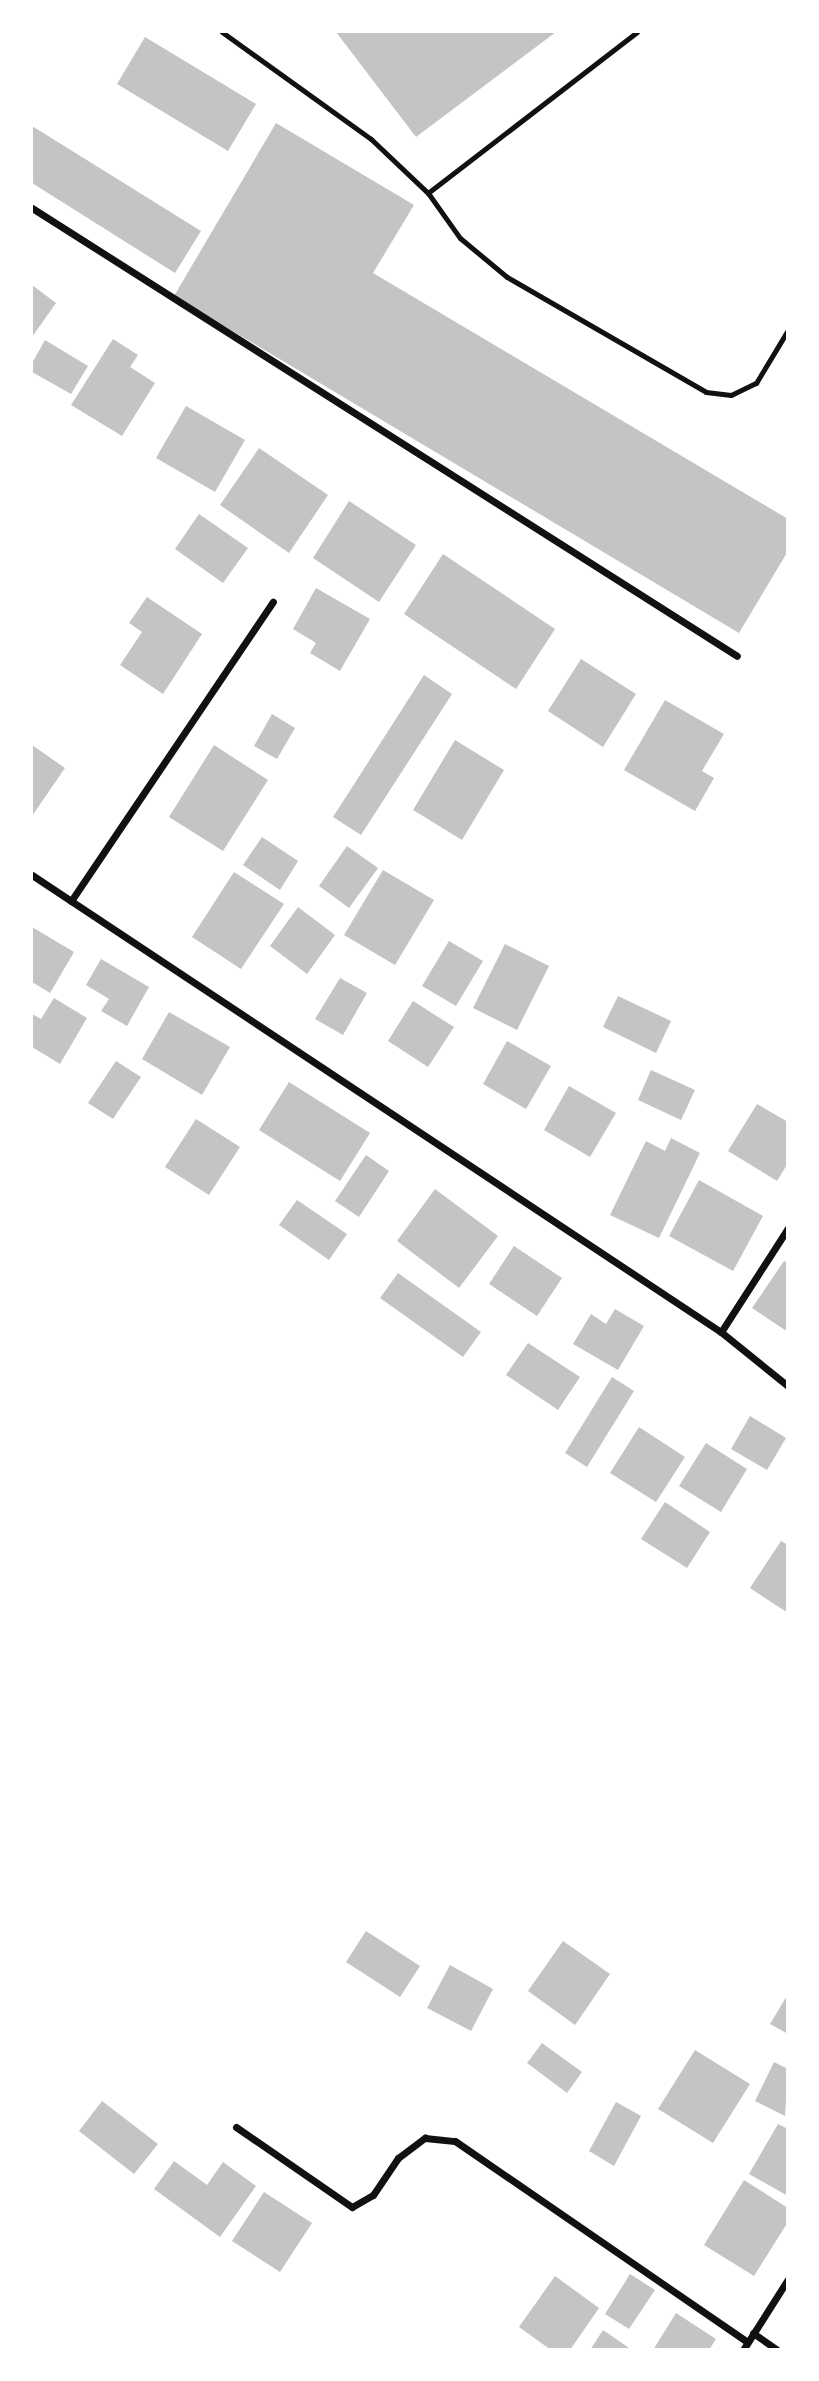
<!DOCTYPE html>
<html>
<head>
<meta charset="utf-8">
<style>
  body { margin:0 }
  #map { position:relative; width:819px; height:2381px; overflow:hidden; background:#fff; font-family:Lora,serif }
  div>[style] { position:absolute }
  .building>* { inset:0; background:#c4c4c4 }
  .service>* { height:5px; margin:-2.5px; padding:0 2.5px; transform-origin:2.5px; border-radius:2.5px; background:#111 }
  .minor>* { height:7px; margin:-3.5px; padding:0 3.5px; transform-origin:3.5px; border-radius:3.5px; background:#111 }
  span { translate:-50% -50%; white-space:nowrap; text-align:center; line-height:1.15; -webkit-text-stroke:5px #fff; paint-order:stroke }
  .frame { position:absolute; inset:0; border:33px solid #fff; pointer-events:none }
</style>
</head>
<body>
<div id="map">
  <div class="building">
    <i style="clip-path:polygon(336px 32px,556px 32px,416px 137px)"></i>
    <i style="clip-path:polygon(145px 37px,256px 104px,228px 151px,117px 84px)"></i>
    <i style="clip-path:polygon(276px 123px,414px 205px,373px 273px,788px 519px,788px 551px,739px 633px,174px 296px)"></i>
    <i style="clip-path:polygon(32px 126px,201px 231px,175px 273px,32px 183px)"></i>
    <i style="clip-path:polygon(32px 285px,56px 303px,32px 337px)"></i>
    <i style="clip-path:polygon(113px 339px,138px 355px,130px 367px,155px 383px,122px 436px,71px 405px)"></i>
    <i style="clip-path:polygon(45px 340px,88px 366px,71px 394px,32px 372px,32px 363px)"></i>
    <i style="clip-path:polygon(186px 406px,245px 440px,215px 492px,156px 458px)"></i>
    <i style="clip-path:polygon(259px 448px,328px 495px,289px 553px,220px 505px)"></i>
    <i style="clip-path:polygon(349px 501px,416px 545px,379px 602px,313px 558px)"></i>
    <i style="clip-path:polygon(199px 514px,248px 548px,223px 583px,175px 549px)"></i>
    <i style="clip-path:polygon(443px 554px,555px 629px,516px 689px,404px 614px)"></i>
    <i style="clip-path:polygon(316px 588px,370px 619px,340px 671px,310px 653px,316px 643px,293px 629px)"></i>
    <i style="clip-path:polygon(147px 597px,202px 634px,163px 694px,120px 665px,142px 632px,129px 623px)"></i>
    <i style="clip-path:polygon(581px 659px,636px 694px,603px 747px,548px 711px)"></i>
    <i style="clip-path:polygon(424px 675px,452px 694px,361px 835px,333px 817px)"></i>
    <i style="clip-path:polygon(665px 700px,724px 734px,702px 771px,714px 778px,695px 811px,624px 770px)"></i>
    <i style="clip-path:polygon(272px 714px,295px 728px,277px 759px,254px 746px)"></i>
    <i style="clip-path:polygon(455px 740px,504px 770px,462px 840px,413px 810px)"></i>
    <i style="clip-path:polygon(32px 745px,65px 768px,32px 816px)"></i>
    <i style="clip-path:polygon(214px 745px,268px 780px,223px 851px,169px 817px)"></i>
    <i style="clip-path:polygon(262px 837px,298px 861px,280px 890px,243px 865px)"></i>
    <i style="clip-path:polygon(347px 846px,378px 868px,349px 908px,319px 886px)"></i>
    <i style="clip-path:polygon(383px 870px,434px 900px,395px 965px,344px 935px)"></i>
    <i style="clip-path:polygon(234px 872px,284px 904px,241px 969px,192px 937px)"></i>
    <i style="clip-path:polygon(298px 907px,335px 935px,307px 974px,270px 946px)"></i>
    <i style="clip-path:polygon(32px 927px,74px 952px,50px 993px,32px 982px)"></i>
    <i style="clip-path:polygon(449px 941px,483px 961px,456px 1006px,422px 986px)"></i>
    <i style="clip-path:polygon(505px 944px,549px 966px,517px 1030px,473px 1008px)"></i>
    <i style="clip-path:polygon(101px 959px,149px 987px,127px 1026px,101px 1011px,109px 999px,86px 985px)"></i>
    <i style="clip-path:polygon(340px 978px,367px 993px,343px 1035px,315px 1019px)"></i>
    <i style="clip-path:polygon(618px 996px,671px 1021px,656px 1053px,603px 1027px)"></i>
    <i style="clip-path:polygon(54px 998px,87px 1018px,60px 1064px,32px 1047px,32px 1014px,41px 1019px)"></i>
    <i style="clip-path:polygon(413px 1001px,454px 1027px,428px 1067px,388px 1041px)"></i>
    <i style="clip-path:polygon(169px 1012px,230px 1047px,202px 1095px,142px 1059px)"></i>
    <i style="clip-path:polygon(507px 1041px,551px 1066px,526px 1109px,483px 1084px)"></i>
    <i style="clip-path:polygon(116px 1061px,141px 1077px,113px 1119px,88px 1103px)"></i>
    <i style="clip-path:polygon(651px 1070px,695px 1090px,681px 1120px,638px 1100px)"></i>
    <i style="clip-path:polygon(289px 1082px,370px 1133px,340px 1181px,259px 1130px)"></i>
    <i style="clip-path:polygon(569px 1086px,616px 1113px,590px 1157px,544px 1130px)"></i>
    <i style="clip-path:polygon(757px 1104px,788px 1122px,788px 1163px,777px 1181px,728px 1151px)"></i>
    <i style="clip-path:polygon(196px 1119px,240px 1147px,209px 1195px,165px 1167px)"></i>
    <i style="clip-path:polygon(671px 1138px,700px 1153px,659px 1238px,610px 1215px,646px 1141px,665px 1151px)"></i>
    <i style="clip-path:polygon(366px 1155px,389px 1171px,359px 1217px,335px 1201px)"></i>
    <i style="clip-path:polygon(699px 1180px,763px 1216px,733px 1271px,669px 1236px)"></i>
    <i style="clip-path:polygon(435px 1189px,498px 1236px,459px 1288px,397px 1241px)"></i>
    <i style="clip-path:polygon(297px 1200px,347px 1234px,329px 1260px,279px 1225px)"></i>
    <i style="clip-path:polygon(514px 1246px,562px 1278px,537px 1316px,489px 1284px)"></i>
    <i style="clip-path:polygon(784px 1261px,788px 1263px,788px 1332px,752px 1308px)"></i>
    <i style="clip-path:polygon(398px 1273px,481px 1332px,463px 1357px,380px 1298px)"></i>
    <i style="clip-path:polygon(615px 1309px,644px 1326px,618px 1370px,573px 1344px,591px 1314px,606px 1324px)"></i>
    <i style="clip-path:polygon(528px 1343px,580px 1377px,558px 1410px,506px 1375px)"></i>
    <i style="clip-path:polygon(612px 1377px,634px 1391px,587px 1467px,565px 1453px)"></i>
    <i style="clip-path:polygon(750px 1416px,786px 1438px,767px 1470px,731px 1449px)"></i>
    <i style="clip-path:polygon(639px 1427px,685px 1457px,656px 1502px,610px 1473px)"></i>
    <i style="clip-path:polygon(706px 1443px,747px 1469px,721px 1512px,679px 1486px)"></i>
    <i style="clip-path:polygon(665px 1502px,710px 1532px,687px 1568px,641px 1539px)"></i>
    <i style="clip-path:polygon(781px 1541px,788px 1545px,788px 1613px,750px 1588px)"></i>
    <i style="clip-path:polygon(366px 1931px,420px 1966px,400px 1997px,346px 1962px)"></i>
    <i style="clip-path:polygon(563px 1941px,610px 1974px,575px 2025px,528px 1991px)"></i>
    <i style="clip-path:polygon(450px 1965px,493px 1989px,471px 2031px,427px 2008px)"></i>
    <i style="clip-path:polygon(788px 1994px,788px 2034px,770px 2024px)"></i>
    <i style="clip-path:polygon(542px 2043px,582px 2072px,567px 2093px,527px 2063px)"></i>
    <i style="clip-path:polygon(695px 2050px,750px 2084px,713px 2143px,658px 2109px)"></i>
    <i style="clip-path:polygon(774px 2062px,788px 2069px,785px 2116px,755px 2101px)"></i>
    <i style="clip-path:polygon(102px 2101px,158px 2144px,134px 2174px,79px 2131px)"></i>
    <i style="clip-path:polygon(616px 2102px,641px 2116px,614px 2166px,589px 2151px)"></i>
    <i style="clip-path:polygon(778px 2124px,788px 2129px,788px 2196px,749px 2174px)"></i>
    <i style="clip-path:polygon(174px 2161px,207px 2185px,223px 2162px,256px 2186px,220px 2237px,154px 2189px)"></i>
    <i style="clip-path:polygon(744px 2180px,788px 2208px,788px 2222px,754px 2276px,704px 2245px)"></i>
    <i style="clip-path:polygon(264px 2192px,312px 2223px,280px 2272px,232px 2241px)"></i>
    <i style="clip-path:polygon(630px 2274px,655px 2290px,629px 2329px,605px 2314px)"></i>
    <i style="clip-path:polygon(555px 2276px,599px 2308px,570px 2350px,551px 2350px,519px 2327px)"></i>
    <i style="clip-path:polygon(676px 2313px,716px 2339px,709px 2350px,653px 2350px)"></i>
    <i style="clip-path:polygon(603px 2330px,632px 2350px,590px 2350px)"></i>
  </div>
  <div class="service">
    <i style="left:222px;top:32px;width:183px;rotate:35.7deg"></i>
    <i style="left:371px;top:139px;width:79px;rotate:43.5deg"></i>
    <i style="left:637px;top:32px;width:264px;rotate:142.4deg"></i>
    <i style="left:428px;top:193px;width:55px;rotate:54.6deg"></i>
    <i style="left:460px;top:238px;width:61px;rotate:39.7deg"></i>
    <i style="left:507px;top:277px;width:230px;rotate:30deg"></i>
    <i style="left:706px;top:392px;width:25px;rotate:7deg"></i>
    <i style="left:731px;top:395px;width:28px;rotate:-26deg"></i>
    <i style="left:756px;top:383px;width:62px;rotate:-58.9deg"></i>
  </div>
  <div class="minor">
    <i style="left:32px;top:208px;width:835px;rotate:32.43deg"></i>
    <i style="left:32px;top:875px;width:827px;rotate:33.56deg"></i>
    <i style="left:721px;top:1332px;width:86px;rotate:38.9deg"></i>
    <i style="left:71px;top:901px;width:361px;rotate:-56deg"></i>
    <i style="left:721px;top:1332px;width:124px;rotate:-57.2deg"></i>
    <i style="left:236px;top:2127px;width:141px;rotate:34.6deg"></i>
    <i style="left:352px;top:2207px;width:24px;rotate:-30deg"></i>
    <i style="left:373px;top:2195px;width:45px;rotate:-56deg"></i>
    <i style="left:398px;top:2158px;width:34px;rotate:-37deg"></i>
    <i style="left:425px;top:2138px;width:30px;rotate:6deg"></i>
    <i style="left:455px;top:2141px;width:354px;rotate:34.5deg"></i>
    <i style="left:753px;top:2333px;width:29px;rotate:35deg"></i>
    <i style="left:743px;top:2350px;width:84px;rotate:-57.6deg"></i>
  </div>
  <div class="frame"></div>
</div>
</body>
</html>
